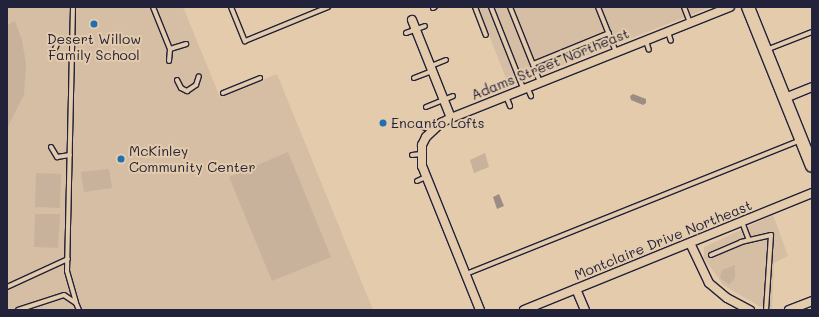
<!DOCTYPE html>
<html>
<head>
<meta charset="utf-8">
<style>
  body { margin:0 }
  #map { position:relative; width:819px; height:317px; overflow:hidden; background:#e4cbac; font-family:Mali,sans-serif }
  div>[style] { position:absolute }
  .built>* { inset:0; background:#d5bea3 }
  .green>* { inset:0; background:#c8b29c }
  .water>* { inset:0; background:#9c8d82 }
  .roads { filter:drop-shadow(1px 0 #22223b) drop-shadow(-1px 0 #22223b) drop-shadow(0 1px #22223b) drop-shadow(0 -1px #22223b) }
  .lane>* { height:4px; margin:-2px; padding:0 2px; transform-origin:2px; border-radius:2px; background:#e4cbac }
  .street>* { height:8px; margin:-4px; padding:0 4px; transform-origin:4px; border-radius:4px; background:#e4cbac }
  .secondary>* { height:12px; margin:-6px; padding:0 6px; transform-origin:6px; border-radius:6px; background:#e4cbac }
  .dots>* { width:11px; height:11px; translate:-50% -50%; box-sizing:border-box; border:2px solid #e4cbac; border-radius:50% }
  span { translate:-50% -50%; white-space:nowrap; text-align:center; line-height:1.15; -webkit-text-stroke:4px #e4cbac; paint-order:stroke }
  .poi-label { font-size:14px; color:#22223b }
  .left { translate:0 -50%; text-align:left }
  .street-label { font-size:14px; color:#22223b }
  .frame { position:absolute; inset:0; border:8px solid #22223b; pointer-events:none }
</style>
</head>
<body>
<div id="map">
  <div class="built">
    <i style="clip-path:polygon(7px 7px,183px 7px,220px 97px,277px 74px,373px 310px,7px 310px)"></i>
    <i style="clip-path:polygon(478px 7px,711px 7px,509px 86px)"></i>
    <i style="clip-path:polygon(773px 215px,788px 256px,774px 263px,772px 309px,759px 306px,723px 285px,704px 258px,704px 247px)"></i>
  </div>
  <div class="green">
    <i style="clip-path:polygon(15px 21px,22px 40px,26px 64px,24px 95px,7px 128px,7px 25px)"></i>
    <i style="clip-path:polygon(288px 152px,331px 257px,272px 281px,229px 177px)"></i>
    <i style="clip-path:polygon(485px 153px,489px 167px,474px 173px,470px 160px)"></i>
    <i style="clip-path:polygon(109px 169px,112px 188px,84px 192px,81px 172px)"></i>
    <i style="clip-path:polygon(36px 173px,61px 174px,60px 208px,35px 207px)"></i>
    <i style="clip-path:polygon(35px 214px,60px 214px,58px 248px,34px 247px)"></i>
    <i style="clip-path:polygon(735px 265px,735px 278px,729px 285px,720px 278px,722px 270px)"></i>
  </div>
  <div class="water">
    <i style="clip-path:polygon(633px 94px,646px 99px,646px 103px,643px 105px,631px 100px,630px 96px)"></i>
    <i style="clip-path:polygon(499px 194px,504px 206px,497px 209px,493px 197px)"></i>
  </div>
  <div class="roads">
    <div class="lane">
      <i style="left:73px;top:7px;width:264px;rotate:91.3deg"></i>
      <i style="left:67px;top:271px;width:33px;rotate:74deg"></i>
      <i style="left:153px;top:7px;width:45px;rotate:68deg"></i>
      <i style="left:231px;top:7px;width:37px;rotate:68deg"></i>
      <i style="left:245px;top:41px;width:90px;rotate:-22.3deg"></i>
      <i style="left:475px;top:7px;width:30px;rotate:69deg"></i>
      <i style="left:491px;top:7px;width:87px;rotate:68.4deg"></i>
      <i style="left:510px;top:7px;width:81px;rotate:68.2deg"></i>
      <i style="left:598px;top:7px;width:48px;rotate:68.2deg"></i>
      <i style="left:684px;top:7px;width:17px;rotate:69deg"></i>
      <i style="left:433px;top:8px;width:2px;rotate:-27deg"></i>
      <i style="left:668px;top:32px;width:9px;rotate:72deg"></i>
      <i style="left:406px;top:33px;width:20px;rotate:-20deg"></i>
      <i style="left:646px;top:41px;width:9px;rotate:72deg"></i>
      <i style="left:766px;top:50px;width:49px;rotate:-21.4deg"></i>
      <i style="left:54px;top:51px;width:12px;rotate:-66deg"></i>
      <i style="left:59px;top:40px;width:13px;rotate:-4deg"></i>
      <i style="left:169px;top:61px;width:12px;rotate:-85deg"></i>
      <i style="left:170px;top:49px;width:17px;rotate:-17deg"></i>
      <i style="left:533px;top:64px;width:82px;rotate:-22.2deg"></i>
      <i style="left:431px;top:66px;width:16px;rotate:-22deg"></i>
      <i style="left:414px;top:78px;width:19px;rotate:-21deg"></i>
      <i style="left:177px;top:80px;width:9px;rotate:63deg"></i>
      <i style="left:181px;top:88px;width:7px;rotate:27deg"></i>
      <i style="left:187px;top:91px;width:11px;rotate:-34deg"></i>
      <i style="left:196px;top:85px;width:9px;rotate:-72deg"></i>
      <i style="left:527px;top:87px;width:10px;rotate:66deg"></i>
      <i style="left:223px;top:93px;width:40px;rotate:-22deg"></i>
      <i style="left:506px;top:96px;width:11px;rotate:68deg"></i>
      <i style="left:426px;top:107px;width:29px;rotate:-22deg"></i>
      <i style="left:423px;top:127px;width:9px;rotate:18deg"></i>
      <i style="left:51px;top:147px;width:12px;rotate:59deg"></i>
      <i style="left:57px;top:157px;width:13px;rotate:-9deg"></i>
      <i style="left:412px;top:155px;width:9px;rotate:-6deg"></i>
      <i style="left:417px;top:181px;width:10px;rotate:-24deg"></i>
      <i style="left:742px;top:222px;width:19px;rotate:69deg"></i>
      <i style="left:711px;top:255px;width:33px;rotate:-23deg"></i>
      <i style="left:741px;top:242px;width:31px;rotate:-13deg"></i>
      <i style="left:771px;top:235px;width:75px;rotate:93.8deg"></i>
      <i style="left:466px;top:274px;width:359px;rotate:-21.8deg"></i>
      <i style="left:7px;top:287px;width:67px;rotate:-24.7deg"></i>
      <i style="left:18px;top:310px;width:48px;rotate:-18.1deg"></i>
      <i style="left:64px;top:295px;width:14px;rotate:34deg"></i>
      <i style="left:76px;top:303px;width:8px;rotate:67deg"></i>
    </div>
    <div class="street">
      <i style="left:412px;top:20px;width:105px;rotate:68.3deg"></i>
      <i style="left:785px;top:98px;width:29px;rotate:-22deg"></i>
      <i style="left:690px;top:243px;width:44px;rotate:64.6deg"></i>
      <i style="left:709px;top:283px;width:23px;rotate:40deg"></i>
      <i style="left:727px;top:298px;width:26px;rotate:28deg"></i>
      <i style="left:576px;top:289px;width:23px;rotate:67deg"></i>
      <i style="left:480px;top:310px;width:155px;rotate:-111.9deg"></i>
      <i style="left:422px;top:166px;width:21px;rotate:-90deg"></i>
      <i style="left:422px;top:145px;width:9px;rotate:-63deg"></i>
      <i style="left:426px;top:137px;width:21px;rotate:-43deg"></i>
      <i style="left:441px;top:123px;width:11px;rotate:-27deg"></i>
      <i style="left:451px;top:118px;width:300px;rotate:-21.7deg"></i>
      <i style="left:524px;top:310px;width:311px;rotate:-22.1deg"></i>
      <i style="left:789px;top:310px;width:25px;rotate:-21deg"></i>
    </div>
    <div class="secondary">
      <i style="left:748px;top:7px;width:171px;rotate:68.1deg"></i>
    </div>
  </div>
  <div class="dots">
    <i style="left:94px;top:24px;background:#1f6fb2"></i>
    <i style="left:383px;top:123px;background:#1f6fb2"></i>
    <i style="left:121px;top:159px;background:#1f6fb2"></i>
  </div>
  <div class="poi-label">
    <span style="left:94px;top:47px">Desert Willow<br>Family School</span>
    <span class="left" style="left:391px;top:123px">Encanto Lofts</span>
    <span class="left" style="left:129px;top:159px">McKinley<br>Community Center</span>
  </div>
  <div class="street-label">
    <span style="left:550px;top:64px;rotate:-22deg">Adams Street Northeast</span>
    <span style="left:663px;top:240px;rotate:-22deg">Montclaire Drive Northeast</span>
  </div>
  <div class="frame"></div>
</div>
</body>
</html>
